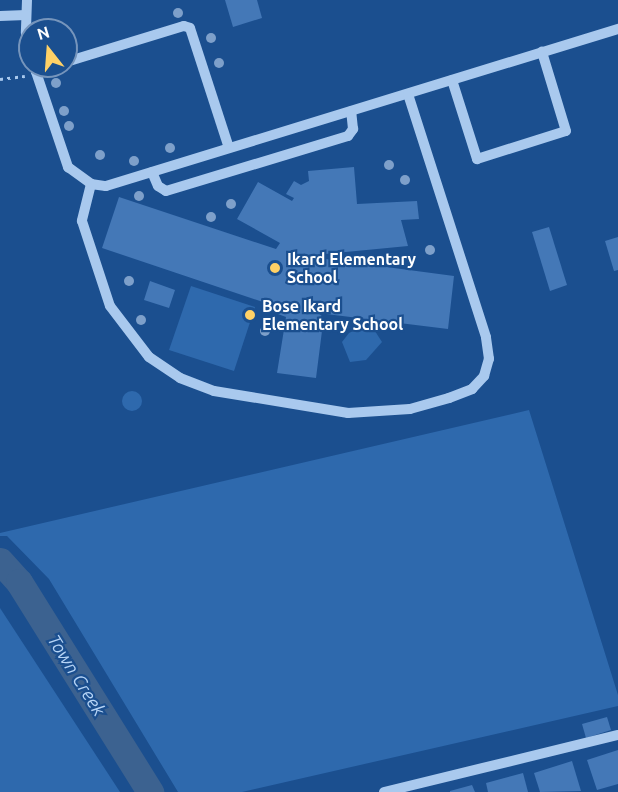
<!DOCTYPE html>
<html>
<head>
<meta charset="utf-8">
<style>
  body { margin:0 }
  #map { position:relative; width:618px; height:792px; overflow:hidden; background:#1b4f8f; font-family:Ubuntu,sans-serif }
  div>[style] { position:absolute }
  .green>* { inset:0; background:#2e69ad }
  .round { border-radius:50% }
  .river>* { height:27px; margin:-13.5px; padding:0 13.5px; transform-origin:13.5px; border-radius:13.5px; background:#3c6290 }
  .building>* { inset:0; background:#4478b7 }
  .path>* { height:3px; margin-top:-1.5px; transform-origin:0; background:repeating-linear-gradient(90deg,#a9c9ee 0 3px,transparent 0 7.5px) }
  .minor>* { height:10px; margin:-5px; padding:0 5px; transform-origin:5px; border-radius:5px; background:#a9c9ee }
  .trees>* { width:10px; height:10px; margin:-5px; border-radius:50%; background:#7ea0ca }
  .dots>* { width:16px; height:16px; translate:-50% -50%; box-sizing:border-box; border:3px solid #1b4f8f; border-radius:50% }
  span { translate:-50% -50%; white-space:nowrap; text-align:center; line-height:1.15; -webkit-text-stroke:4.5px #1b4f8f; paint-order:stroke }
  .poi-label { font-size:16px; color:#fff; font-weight:700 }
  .left { translate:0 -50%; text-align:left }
  .water-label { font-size:18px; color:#b5d3f5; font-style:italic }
  .north { position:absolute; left:18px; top:18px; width:60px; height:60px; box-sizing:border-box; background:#1b4f8f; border:2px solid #7695bc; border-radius:50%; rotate:343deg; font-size:16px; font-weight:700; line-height:24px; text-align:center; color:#fff }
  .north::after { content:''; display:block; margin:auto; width:21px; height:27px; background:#ffd166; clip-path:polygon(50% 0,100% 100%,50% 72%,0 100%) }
</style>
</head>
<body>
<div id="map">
  <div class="green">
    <i style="clip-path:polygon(191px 286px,255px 307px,234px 371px,169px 350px)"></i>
    <i style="clip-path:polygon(364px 326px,373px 328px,382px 342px,366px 360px,350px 362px,342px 342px,349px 333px)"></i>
    <i class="round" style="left:122px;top:391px;width:20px;height:20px"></i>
    <i style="clip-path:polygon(529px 410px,618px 695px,618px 706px,242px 792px,178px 792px,49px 579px,7px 536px,0 536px,0 533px)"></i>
    <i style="clip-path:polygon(0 608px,120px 792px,0 792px)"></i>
  </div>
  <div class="river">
    <i style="left:0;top:561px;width:28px;rotate:48deg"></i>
    <i style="left:19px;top:582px;width:248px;rotate:58deg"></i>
  </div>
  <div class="building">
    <i style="clip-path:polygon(225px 0,257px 0,262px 18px,233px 27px)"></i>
    <i style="clip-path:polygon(354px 167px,357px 204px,417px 201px,419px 219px,401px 220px,408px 246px,325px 254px,326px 259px,454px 276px,448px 329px,318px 313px,323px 317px,322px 331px,316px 378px,277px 373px,286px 317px,267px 310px,269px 304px,102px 248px,119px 197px,276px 249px,280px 243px,237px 219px,258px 182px,292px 201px,294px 198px,286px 194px,294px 181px,301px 185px,309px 181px,308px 171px)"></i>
    <i style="clip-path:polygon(549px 227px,567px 285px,550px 291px,532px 232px)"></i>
    <i style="clip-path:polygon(618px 237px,618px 270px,614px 271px,605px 241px)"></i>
    <i style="clip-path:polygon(150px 281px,175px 290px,169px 308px,144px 300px)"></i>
    <i style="clip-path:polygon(607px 717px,611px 730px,586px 738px,582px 724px)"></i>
    <i style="clip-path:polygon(618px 750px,618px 784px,597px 790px,587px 760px)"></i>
    <i style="clip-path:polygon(572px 761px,581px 791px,540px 792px,534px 773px)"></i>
    <i style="clip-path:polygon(523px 773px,528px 792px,488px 792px,486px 783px)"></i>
    <i style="clip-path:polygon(472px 785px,475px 792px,450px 792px,450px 791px)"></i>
  </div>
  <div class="path">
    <i style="left:0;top:79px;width:25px;rotate:-7deg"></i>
  </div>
  <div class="minor">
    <i style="left:27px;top:0;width:33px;rotate:92deg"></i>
    <i style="left:26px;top:33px;width:19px;rotate:78deg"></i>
    <i style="left:0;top:16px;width:26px;rotate:-2deg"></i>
    <i style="left:66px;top:62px;width:123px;rotate:-17deg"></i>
    <i style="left:184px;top:26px;width:6px;rotate:18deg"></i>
    <i style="left:190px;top:28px;width:126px;rotate:72deg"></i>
    <i style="left:34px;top:66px;width:107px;rotate:71.4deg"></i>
    <i style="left:68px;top:167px;width:29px;rotate:36deg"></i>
    <i style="left:91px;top:184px;width:15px;rotate:8deg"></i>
    <i style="left:106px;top:186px;width:536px;rotate:-17.05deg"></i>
    <i style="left:36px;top:72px;width:20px;rotate:-18deg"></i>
    <i style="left:452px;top:80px;width:83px;rotate:72.4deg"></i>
    <i style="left:477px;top:159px;width:93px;rotate:-17.5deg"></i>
    <i style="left:566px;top:131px;width:83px;rotate:-106.9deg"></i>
    <i style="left:152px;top:172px;width:15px;rotate:67deg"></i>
    <i style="left:158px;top:186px;width:9px;rotate:32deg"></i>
    <i style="left:166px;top:191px;width:190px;rotate:-16.8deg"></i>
    <i style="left:348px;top:136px;width:9px;rotate:-54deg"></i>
    <i style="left:353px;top:129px;width:18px;rotate:-96deg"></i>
    <i style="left:91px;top:184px;width:38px;rotate:104deg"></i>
    <i style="left:82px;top:221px;width:89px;rotate:71.8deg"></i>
    <i style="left:110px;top:306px;width:64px;rotate:52.6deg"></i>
    <i style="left:149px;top:357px;width:37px;rotate:34deg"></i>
    <i style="left:180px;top:378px;width:36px;rotate:21deg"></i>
    <i style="left:214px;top:391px;width:136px;rotate:9.3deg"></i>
    <i style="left:348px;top:413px;width:62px;rotate:-3.7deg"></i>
    <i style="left:410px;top:409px;width:41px;rotate:-15.8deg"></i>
    <i style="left:449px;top:398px;width:25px;rotate:-21deg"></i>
    <i style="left:472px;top:389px;width:18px;rotate:-47deg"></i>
    <i style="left:484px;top:376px;width:18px;rotate:-74deg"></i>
    <i style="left:489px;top:359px;width:22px;rotate:-98deg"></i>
    <i style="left:486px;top:337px;width:255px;rotate:-107.8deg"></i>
    <i style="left:384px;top:792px;width:241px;rotate:-13.7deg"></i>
  </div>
  <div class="trees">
    <i style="left:178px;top:13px"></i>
    <i style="left:211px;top:38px"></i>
    <i style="left:219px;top:63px"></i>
    <i style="left:56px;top:83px"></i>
    <i style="left:64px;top:111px"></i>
    <i style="left:69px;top:126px"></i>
    <i style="left:170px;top:148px"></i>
    <i style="left:100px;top:155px"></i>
    <i style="left:134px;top:161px"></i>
    <i style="left:389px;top:165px"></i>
    <i style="left:405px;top:180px"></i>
    <i style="left:139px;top:196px"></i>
    <i style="left:231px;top:204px"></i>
    <i style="left:211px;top:217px"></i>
    <i style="left:430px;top:250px"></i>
    <i style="left:129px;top:281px"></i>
    <i style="left:141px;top:320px"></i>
    <i style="left:265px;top:331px"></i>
  </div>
  <div class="dots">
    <i style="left:275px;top:268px;background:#ffd166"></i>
    <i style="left:250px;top:315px;background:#ffd166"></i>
  </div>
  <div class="poi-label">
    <span class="left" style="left:287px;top:268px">Ikard Elementary<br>School</span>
    <span class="left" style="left:262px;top:315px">Bose Ikard<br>Elementary School</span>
  </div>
  <div class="water-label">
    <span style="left:77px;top:675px;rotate:58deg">Town Creek</span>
  </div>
  <div class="north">N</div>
</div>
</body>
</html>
